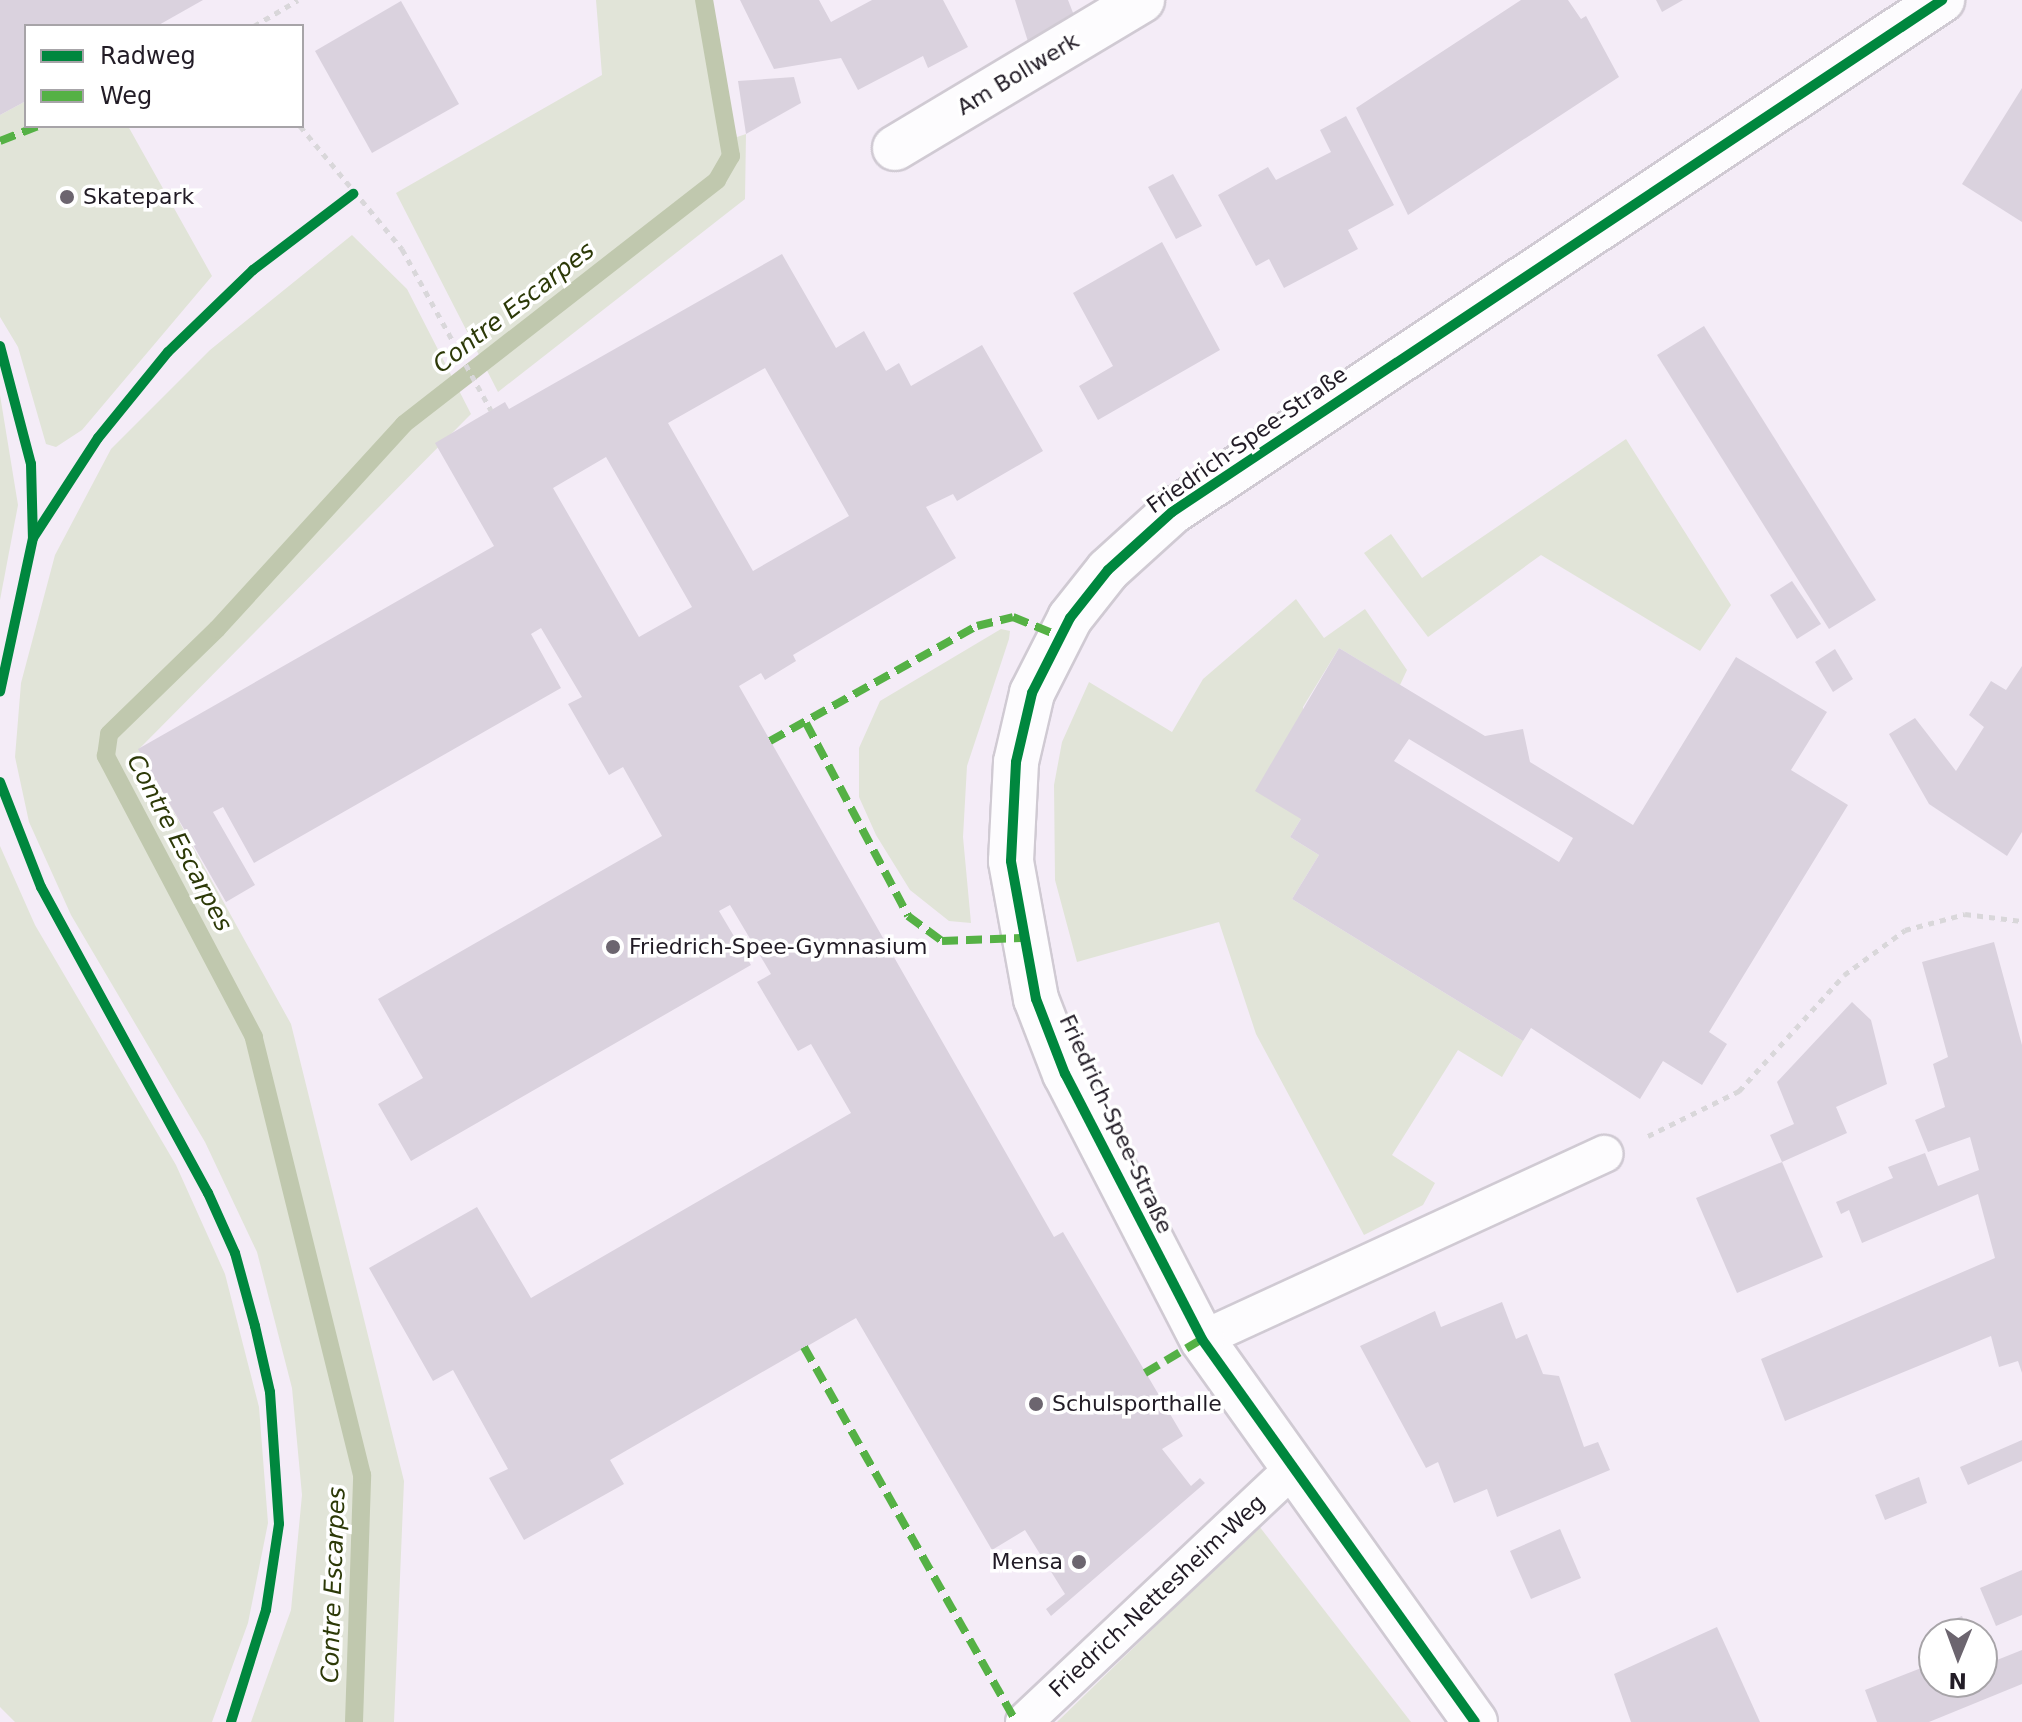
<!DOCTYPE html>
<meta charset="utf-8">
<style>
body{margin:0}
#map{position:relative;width:2022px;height:1722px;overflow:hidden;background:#f4ecf7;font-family:"DejaVu Sans",sans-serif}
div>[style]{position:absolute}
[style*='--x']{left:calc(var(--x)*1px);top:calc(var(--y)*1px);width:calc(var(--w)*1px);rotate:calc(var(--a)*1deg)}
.green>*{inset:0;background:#e1e4d8}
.stream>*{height:18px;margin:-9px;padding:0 9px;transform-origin:9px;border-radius:9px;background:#c0c8ae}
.building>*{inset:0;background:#dad2de}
.path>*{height:5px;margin-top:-2.5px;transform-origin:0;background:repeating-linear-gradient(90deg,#d9d7da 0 6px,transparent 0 12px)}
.roads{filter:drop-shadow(2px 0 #d0cad3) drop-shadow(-2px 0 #d0cad3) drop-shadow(0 2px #d0cad3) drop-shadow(0 -2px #d0cad3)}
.service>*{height:36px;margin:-18px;padding:0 18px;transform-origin:18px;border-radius:18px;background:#fdfcfe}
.minor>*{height:44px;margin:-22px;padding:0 22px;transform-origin:22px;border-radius:22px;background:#fdfcfe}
.quiet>*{height:8px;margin-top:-4px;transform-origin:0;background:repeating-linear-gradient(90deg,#55b145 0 16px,transparent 0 24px)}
.cycleway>*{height:10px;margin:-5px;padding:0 5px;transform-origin:5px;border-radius:5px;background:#00873e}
.dots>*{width:22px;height:22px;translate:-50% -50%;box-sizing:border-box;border:4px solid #fff;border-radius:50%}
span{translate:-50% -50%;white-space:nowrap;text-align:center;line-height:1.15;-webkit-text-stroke:7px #fff;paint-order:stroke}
.street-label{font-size:22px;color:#221c26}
.poi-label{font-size:22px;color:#221c26}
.left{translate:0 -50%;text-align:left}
.right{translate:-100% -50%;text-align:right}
.water-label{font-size:24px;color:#2c3907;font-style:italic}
.legend{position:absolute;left:24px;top:24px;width:280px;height:104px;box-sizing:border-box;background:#fff;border:2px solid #a7a4a8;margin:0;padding:10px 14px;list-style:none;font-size:24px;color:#221c26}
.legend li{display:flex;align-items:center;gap:16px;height:40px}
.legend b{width:40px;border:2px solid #a7a4a8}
.north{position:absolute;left:1918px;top:1618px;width:80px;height:80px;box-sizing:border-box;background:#fff;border:2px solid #a7a4a8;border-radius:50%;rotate:181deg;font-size:22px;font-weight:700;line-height:32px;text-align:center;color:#221c26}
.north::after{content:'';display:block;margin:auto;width:28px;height:36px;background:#6c656f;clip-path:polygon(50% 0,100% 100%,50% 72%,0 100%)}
</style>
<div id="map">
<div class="green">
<div style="clip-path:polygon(596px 0,709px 0,709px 31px,737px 137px,746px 134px,745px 199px,498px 392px,396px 193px,602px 75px)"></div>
<div style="clip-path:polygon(26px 101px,26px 126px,128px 126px,212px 276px,82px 430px,56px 447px,46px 444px,18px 347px,0 317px,0 115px)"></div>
<div style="clip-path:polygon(352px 235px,407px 289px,471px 414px,139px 749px,291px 1024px,404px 1481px,394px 1722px,251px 1722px,291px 1610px,302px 1495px,292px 1388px,257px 1252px,205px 1142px,71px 915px,29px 822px,15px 757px,21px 683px,55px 555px,111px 449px,210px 350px)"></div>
<div style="clip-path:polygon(0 395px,18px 505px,0 600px)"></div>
<div style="clip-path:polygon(1626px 439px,1731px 605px,1700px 651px,1541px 555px,1428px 637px,1364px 553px,1391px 534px,1422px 578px)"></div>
<div style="clip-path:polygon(1296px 599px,1324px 638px,1365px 609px,1407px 670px,1400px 685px,1339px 648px,1303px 707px,1301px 819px,1290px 837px,1319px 855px,1292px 899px,1523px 1041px,1502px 1077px,1458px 1050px,1392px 1155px,1435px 1183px,1423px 1205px,1364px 1235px,1256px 1034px,1219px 922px,1077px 962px,1055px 880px,1054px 785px,1062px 742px,1089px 682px,1172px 732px,1203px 679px)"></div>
<div style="clip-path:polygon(1001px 629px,1010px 631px,1009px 639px,967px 766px,963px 837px,971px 923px,949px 921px,910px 890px,876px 835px,859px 797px,859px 748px,880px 701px)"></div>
<div style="clip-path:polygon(0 846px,35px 925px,176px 1165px,225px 1274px,259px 1407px,268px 1523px,248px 1623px,212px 1722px,15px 1722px,0 1707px)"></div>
<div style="clip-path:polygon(1259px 1526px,1411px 1722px,1057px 1722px)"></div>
</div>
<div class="stream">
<div style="--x:354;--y:1722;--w:247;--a:-88.1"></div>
<div style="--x:362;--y:1475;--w:451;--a:-103.9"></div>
<div style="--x:254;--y:1037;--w:318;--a:-117.8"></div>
<div style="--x:106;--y:756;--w:22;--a:-82"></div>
<div style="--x:109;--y:734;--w:151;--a:-44.2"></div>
<div style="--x:217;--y:629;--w:277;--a:-47.6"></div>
<div style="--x:404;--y:424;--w:397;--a:-37.9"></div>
<div style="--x:717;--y:180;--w:28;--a:-60"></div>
<div style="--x:731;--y:156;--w:158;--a:-99.8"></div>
</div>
<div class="building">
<div style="clip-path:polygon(0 0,203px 0,157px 26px,26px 26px,26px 101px,0 115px)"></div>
<div style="clip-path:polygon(740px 0,819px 0,831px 22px,872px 0,943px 0,968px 47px,928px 68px,923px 56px,858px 90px,841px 58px,774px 69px)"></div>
<div style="clip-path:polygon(1015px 0,1068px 0,1077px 23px,1030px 48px)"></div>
<div style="clip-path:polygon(1521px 0,1568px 0,1581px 19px,1586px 16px,1619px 77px,1408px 215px,1356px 108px)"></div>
<div style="clip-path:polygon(1656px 0,1683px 0,1662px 12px)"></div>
<div style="clip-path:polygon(401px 1px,459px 104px,372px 153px,315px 51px)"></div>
<div style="clip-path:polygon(794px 77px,801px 103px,746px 134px,738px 81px)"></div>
<div style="clip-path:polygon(2022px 88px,2022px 222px,1962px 184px)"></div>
<div style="clip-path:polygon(1346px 116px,1394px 205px,1348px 230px,1358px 249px,1284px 288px,1269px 259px,1256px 266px,1218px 195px,1268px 167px,1276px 180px,1331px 152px,1320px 130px)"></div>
<div style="clip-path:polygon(1173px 174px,1202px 226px,1176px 239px,1148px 187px)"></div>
<div style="clip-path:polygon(1162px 242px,1220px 350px,1098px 420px,1079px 386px,1113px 366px,1073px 293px)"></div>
<div style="clip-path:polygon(evenodd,782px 254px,836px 348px,864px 331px,886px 371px,899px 363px,911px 386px,982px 345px,1043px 451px,957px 501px,953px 494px,926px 507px,956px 558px,793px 655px,796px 661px,765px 680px,761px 673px,739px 686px,1054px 1237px,1063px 1232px,1183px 1436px,1162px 1449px,1191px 1486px,1200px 1478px,1205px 1483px,1051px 1616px,1046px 1609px,1065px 1594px,1025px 1530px,992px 1550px,856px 1318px,610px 1460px,624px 1484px,524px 1540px,489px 1478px,508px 1469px,453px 1370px,433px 1381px,369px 1268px,477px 1207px,531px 1298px,851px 1113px,811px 1044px,798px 1051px,757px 982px,771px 974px,730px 905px,719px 911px,751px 965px,411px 1161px,378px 1104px,423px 1078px,378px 999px,662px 836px,623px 767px,609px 775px,568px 704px,582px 697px,541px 628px,531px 634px,561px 688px,254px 863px,223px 807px,213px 812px,255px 885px,226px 902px,138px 749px,494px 546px,435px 443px,505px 402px,509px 409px,782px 254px,765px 368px,849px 516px,753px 571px,668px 423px,765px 368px,782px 254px,606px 457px,692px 607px,639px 637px,553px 488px,606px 457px)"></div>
<div style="clip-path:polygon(1704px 326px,1876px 600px,1829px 629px,1657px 355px)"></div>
<div style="clip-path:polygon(1792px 581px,1821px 624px,1797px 639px,1770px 595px)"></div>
<div style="clip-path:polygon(evenodd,1339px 648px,1485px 736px,1523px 729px,1530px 762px,1633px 825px,1736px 657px,1827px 712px,1791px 770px,1848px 805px,1709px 1032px,1727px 1044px,1702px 1085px,1663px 1061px,1640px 1099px,1531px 1028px,1523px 1041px,1292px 899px,1319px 855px,1290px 837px,1301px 819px,1255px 791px,1339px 648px,1409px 739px,1573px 838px,1559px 862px,1394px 761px,1409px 739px)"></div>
<div style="clip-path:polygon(1835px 649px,1853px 679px,1833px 692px,1815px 662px)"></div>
<div style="clip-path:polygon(2022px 666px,2022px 832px,2007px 856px,1929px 804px,1889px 734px,1915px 718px,1956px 771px,1984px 727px,1969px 715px,1991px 681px,2006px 690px)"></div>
<div style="clip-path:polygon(1994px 942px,2022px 1045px,2022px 1373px,2018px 1361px,1999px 1367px,1991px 1336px,1785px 1421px,1761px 1359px,1995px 1258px,1978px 1194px,1862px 1243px,1849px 1210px,1841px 1214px,1836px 1202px,1893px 1178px,1888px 1167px,1925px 1153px,1938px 1186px,1979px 1170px,1970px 1137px,1928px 1152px,1915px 1120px,1945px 1107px,1933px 1064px,1948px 1057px,1922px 962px)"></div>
<div style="clip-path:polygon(1852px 1002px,1871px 1020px,1887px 1084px,1836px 1107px,1847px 1133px,1782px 1162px,1770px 1135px,1794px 1124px,1777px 1082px)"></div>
<div style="clip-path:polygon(1782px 1162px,1823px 1257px,1737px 1293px,1696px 1198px)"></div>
<div style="clip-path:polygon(1502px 1302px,1516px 1339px,1527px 1334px,1543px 1374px,1559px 1376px,1584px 1447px,1598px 1442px,1610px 1470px,1497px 1517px,1487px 1489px,1454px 1503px,1438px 1462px,1426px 1468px,1360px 1346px,1435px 1311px,1441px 1327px)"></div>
<div style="clip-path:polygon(2022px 1440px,2022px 1461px,1968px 1485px,1960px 1467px)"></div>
<div style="clip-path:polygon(1919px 1477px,1927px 1503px,1885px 1520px,1875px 1495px)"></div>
<div style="clip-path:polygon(1560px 1529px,1581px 1578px,1531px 1599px,1510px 1551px)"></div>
<div style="clip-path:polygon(2022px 1570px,2022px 1615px,1996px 1626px,1980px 1588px)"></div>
<div style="clip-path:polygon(1962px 1616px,1969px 1634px,1943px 1634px,1939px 1625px)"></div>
<div style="clip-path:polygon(1717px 1627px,1760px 1722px,1631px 1722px,1614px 1674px)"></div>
<div style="clip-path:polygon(2022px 1650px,2022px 1684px,1929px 1722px,1877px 1722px,1865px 1690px,1934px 1663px,1934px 1682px,1982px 1682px,1982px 1666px)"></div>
</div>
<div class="path">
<div style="--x:254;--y:26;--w:51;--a:-30.6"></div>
<div style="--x:300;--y:126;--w:160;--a:50.3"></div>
<div style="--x:402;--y:249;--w:184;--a:61.1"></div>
<div style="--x:1648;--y:1136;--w:102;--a:-26.3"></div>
<div style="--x:1739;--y:1091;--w:156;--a:-47.8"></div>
<div style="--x:1844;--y:975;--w:76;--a:-36.4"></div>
<div style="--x:1905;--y:930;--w:62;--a:-14.9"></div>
<div style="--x:1965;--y:914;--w:57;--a:7"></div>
</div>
<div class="roads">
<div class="service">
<div style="--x:1202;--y:1339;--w:443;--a:-24.7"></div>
<div style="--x:1024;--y:1722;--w:366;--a:-43.3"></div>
</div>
<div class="minor">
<div style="--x:895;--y:148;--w:288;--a:-30.9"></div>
<div style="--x:1475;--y:1722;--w:470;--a:-125.5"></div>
<div style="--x:1202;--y:1339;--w:298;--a:-117.3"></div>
<div style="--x:1065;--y:1074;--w:80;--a:-111.1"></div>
<div style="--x:1036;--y:999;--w:140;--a:-100.3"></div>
<div style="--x:1011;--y:861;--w:99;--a:-87.1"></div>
<div style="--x:1016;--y:762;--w:71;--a:-76.9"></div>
<div style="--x:1032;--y:693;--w:84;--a:-63.1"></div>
<div style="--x:1070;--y:618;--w:61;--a:-51.6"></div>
<div style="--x:1108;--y:570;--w:86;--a:-42.2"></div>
<div style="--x:1172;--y:512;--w:925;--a:-33.62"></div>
</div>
</div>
<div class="quiet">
<div style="--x:0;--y:141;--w:41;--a:-21.5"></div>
<div style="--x:806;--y:723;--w:218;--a:62.1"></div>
<div style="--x:908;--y:916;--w:42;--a:36.3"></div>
<div style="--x:942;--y:941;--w:79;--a:-2.2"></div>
<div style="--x:770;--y:741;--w:237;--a:-29.1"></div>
<div style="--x:977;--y:626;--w:37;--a:-14"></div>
<div style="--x:1013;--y:617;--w:50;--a:22.4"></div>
<div style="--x:804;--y:1347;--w:431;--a:60.5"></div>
<div style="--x:1145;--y:1373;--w:66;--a:-30.8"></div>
</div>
<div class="cycleway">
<div style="--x:0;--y:346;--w:122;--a:75.3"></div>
<div style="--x:31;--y:464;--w:74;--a:88.5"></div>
<div style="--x:33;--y:538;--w:157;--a:102.1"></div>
<div style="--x:33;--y:538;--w:119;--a:-57"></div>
<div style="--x:98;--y:438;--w:111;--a:-50.9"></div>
<div style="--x:168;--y:352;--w:118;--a:-44"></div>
<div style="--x:253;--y:270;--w:126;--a:-37.2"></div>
<div style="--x:0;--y:782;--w:113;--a:68.7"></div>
<div style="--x:41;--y:887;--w:349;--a:61.4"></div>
<div style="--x:208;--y:1193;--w:66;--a:65.8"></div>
<div style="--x:235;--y:1253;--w:76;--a:74.7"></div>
<div style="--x:255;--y:1326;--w:68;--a:77.2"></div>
<div style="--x:270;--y:1392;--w:132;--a:86.1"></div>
<div style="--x:279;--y:1524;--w:87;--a:98.6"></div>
<div style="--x:266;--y:1610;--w:117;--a:107.4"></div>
<div style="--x:1475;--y:1722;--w:470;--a:-125.5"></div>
<div style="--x:1202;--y:1339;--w:298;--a:-117.3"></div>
<div style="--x:1065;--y:1074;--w:80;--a:-111.1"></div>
<div style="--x:1036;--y:999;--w:140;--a:-100.3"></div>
<div style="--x:1011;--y:861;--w:99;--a:-87.1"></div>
<div style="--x:1016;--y:762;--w:71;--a:-76.9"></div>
<div style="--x:1032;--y:693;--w:84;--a:-63.1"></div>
<div style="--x:1070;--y:618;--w:61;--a:-51.6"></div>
<div style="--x:1108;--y:570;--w:86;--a:-42.2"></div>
<div style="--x:1172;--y:512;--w:925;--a:-33.62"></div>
</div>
<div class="dots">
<div style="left:67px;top:197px;background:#6c656f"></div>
<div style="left:613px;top:947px;background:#6c656f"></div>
<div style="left:1036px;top:1404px;background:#6c656f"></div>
<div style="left:1079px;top:1562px;background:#6c656f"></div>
</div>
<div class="street-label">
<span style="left:1018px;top:74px;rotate:-31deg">Am Bollwerk</span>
<span style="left:1247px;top:440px;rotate:-35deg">Friedrich-Spee-Straße</span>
<span style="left:1116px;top:1124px;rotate:65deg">Friedrich-Spee-Straße</span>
<span style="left:1157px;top:1596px;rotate:-43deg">Friedrich-Nettesheim-Weg</span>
</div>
<div class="poi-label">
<span class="left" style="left:83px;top:197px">Skatepark</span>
<span class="left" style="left:629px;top:947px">Friedrich-Spee-Gymnasium</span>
<span class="left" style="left:1052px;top:1404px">Schulsporthalle</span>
<span class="right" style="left:1063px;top:1562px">Mensa</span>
</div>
<div class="water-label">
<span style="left:514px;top:308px;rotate:-38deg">Contre Escarpes</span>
<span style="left:179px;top:843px;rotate:62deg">Contre Escarpes</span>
<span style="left:334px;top:1585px;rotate:-88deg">Contre Escarpes</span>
</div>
<ul class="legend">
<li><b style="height:10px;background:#00873e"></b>Radweg</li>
<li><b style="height:10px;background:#55b145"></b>Weg</li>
</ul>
<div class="north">N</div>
</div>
